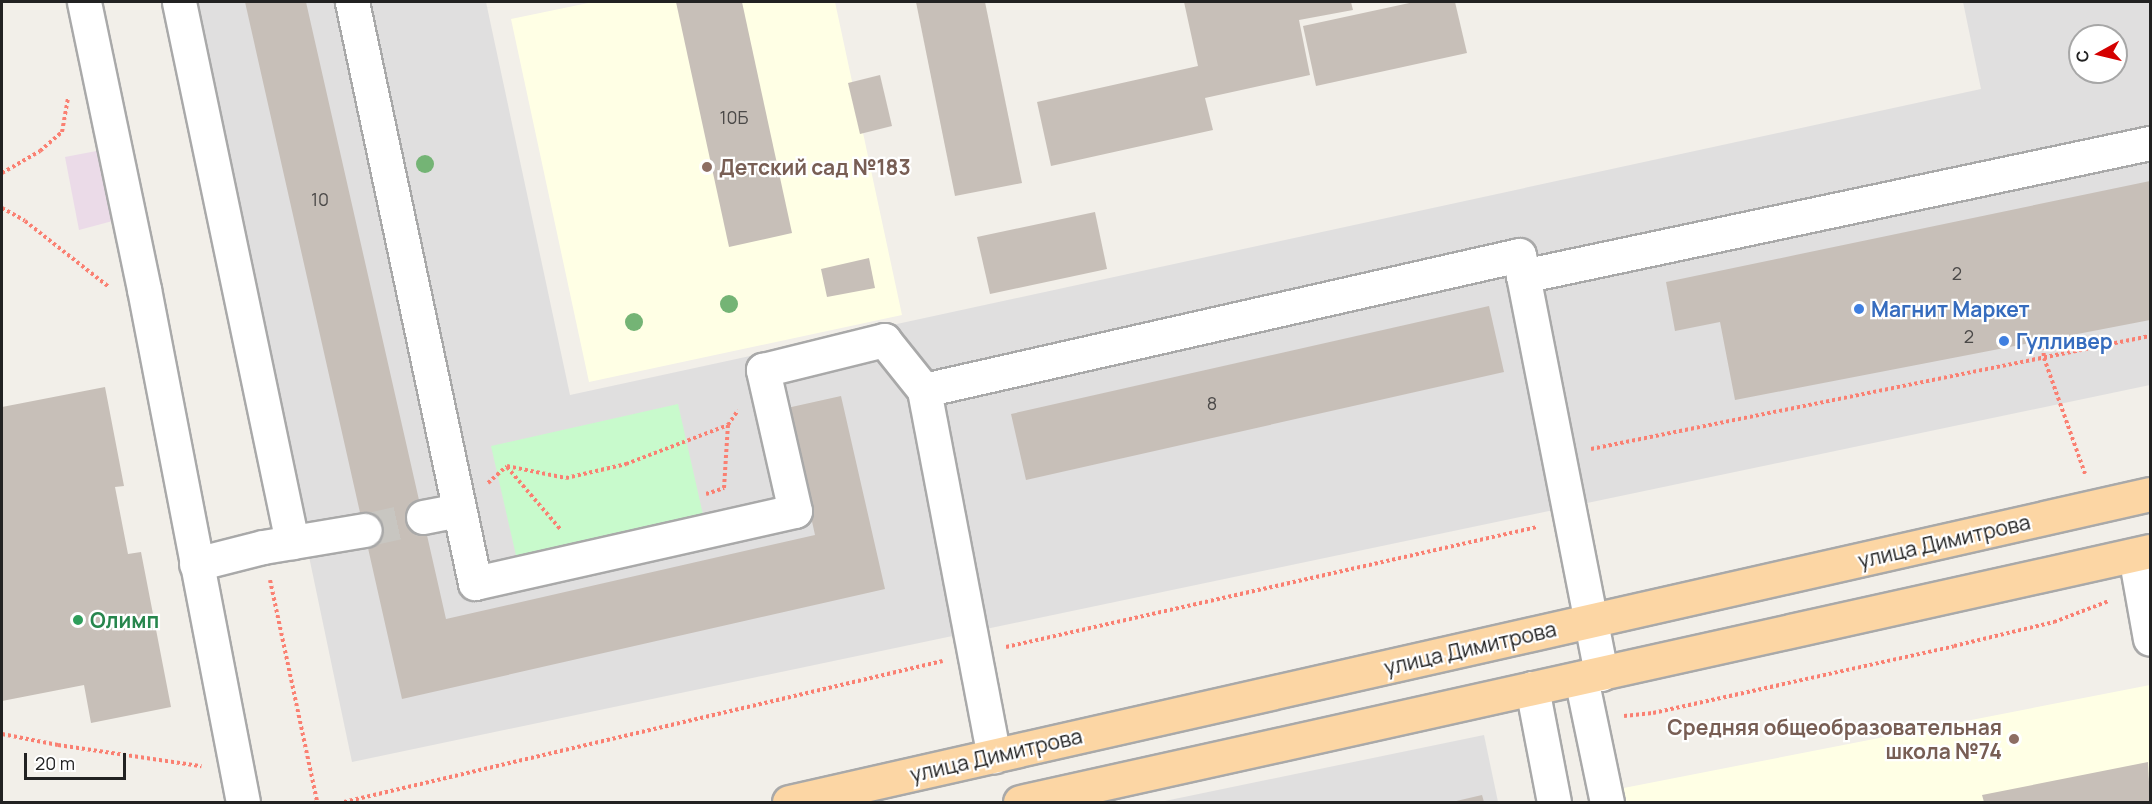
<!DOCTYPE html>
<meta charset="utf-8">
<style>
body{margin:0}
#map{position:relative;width:2152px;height:804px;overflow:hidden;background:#f2efe9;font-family:Manrope,sans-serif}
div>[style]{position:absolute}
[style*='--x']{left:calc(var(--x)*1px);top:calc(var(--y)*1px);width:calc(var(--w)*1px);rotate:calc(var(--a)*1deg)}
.residential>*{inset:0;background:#e0dfdf}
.industrial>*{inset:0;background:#ebdbe8}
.education>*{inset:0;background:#ffffe5}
.park>*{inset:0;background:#c8facc}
.building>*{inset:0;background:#c7bfb8}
.minor-tunnel>*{height:33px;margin-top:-16.5px;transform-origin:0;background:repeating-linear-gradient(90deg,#c8c6c1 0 33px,transparent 0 49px)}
.path>*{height:4px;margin-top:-2px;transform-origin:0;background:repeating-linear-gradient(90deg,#fa8072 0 3px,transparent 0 6px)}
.roads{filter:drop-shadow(2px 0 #a9a9a9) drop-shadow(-2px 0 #a9a9a9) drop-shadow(0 2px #a9a9a9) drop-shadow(0 -2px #a9a9a9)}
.minor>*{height:33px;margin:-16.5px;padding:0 16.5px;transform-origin:16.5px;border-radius:16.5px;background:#fff}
.major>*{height:33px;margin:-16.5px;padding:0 16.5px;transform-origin:16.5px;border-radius:16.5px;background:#fcd6a4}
.trees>*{width:18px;height:18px;margin:-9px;border-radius:50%;background:#74b475}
.dots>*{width:16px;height:16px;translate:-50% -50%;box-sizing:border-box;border:3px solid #fff;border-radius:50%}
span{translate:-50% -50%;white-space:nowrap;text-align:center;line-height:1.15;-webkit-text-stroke:4.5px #fff;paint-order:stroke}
.number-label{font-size:18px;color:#4b4948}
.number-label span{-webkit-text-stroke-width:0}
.education-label{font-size:21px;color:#785e54;font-weight:700}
.left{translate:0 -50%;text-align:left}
.right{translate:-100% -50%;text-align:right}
.shop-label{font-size:21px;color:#366cbe;font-weight:700}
.street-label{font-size:21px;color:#222}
.leisure-label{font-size:21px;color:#27864d;font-weight:700}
.frame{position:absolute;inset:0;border:3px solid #222;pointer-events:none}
.north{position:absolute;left:2068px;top:24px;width:60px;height:60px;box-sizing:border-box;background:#fff;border:2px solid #a7a7a7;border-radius:50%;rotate:262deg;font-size:16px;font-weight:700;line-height:24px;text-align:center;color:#222}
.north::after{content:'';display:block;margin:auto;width:21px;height:27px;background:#d40000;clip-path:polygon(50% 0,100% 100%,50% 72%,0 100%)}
.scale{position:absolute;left:24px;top:753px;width:102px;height:27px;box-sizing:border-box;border:3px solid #222;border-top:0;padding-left:8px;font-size:18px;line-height:21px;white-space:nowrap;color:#222;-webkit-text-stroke:4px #fff;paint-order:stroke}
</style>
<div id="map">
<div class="residential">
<div style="clip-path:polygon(evenodd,193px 2px,486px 2px,570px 395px,1981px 89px,1963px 2px,2150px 2px,2150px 385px,352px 762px,193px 2px,2080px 36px,2116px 36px,2116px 72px,2080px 72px,2080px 36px)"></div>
<div style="clip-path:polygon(1484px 735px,1498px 802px,1160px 802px)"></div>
</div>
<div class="industrial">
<div style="clip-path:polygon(107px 149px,120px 219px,79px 230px,65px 157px)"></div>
</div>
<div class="education">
<div style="clip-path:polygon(593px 2px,835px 2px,902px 315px,589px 382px,511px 19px)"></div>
<div style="clip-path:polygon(2150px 685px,2150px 802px,1595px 802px,1593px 794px)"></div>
</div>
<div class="park">
<div style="clip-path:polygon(678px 404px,704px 519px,517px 560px,491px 446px)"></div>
</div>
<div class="building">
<div style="clip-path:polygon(245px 2px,306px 2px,446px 619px,815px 535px,787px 408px,841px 396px,885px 589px,402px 699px)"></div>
<div style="clip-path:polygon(676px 2px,742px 2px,792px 233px,729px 247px)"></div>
<div style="clip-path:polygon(916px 2px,985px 2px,1022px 183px,955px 196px)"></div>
<div style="clip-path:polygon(1184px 2px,1351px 2px,1353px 10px,1299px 20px,1310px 75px,1205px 98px,1213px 130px,1051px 166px,1037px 102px,1198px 66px)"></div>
<div style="clip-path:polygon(1414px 2px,1455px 2px,1467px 53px,1316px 86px,1303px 26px)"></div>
<div style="clip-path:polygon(880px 75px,892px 126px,860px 134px,848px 83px)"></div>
<div style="clip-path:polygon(2150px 181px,2150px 320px,1735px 400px,1720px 322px,1675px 331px,1666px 282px)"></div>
<div style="clip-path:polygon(1095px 212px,1107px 269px,990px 294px,977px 237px)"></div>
<div style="clip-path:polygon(869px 258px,875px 288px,827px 297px,821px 269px)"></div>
<div style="clip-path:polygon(1489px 306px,1504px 372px,1026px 480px,1011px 414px)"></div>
<div style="clip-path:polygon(105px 387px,124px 486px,115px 487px,128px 554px,141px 552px,171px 707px,91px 723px,84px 685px,2px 701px,2px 407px)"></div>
<div style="clip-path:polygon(2148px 762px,2150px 802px,1984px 802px,1982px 795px)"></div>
<div style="clip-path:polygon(1482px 795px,1484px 802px,1452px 802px)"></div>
</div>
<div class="minor-tunnel">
<div style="--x:365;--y:530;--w:59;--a:-12.6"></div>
</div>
<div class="path">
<div style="--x:2;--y:173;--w:44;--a:-30.1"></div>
<div style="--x:40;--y:151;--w:29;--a:-41"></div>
<div style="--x:62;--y:132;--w:34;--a:-80"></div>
<div style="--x:2;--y:208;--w:26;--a:29"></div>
<div style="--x:25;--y:221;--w:107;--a:38.2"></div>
<div style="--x:2043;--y:341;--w:17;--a:87"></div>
<div style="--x:2044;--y:358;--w:123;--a:70.5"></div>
<div style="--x:1591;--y:449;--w:570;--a:-11.43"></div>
<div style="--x:507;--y:467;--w:83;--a:49.4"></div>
<div style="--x:488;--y:483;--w:25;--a:-42"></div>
<div style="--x:507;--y:466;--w:60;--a:11.5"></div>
<div style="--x:566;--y:478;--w:62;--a:-13.1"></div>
<div style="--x:626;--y:464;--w:109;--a:-20.9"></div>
<div style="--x:728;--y:425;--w:18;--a:-56"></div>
<div style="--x:706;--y:494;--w:19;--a:-18"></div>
<div style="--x:724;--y:488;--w:63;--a:-86.4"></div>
<div style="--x:270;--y:580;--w:227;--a:78"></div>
<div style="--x:1006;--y:647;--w:544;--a:-12.73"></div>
<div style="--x:1624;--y:716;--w:29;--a:-6"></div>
<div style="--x:1653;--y:713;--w:308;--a:-12.5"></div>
<div style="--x:1954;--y:646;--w:103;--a:-13.5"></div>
<div style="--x:2054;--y:622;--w:59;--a:-20.9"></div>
<div style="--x:2;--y:734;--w:57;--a:11.1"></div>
<div style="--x:58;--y:745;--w:145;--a:8.4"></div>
<div style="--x:344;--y:802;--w:615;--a:-13.25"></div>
</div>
<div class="roads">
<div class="minor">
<div style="--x:84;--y:2;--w:293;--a:78.2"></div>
<div style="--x:144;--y:289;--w:522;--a:79.08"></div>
<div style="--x:179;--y:2;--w:552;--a:78.18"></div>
<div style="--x:352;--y:2;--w:594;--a:78.05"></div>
<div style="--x:475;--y:583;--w:328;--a:-12.7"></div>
<div style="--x:795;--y:511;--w:145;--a:-102.8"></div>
<div style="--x:763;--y:370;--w:125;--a:-13.9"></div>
<div style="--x:884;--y:340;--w:64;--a:51.3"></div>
<div style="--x:924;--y:390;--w:610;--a:-12.78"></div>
<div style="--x:1519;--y:255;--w:427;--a:78.9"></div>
<div style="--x:1523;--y:276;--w:641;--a:-11.98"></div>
<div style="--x:924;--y:390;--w:373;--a:79.2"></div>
<div style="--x:423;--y:517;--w:36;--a:-11"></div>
<div style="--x:2135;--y:555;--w:85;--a:79.9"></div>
<div style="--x:196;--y:564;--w:69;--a:-14.2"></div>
<div style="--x:263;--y:547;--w:103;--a:-9.5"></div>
<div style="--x:1581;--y:678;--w:127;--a:78.2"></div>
<div style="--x:1532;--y:688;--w:116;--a:79.1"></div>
</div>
<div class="major">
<div style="--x:789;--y:802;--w:1395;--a:-12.75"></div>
<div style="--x:1020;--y:802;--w:1158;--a:-12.52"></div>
</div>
</div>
<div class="trees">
<div style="left:425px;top:164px"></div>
<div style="left:729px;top:304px"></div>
<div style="left:634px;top:322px"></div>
</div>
<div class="dots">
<div style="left:707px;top:167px;background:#8d6e63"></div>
<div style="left:1859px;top:309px;background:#3f7fe0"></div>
<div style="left:2004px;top:341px;background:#3f7fe0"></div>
<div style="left:78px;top:620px;background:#2e9e5b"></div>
<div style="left:2014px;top:739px;background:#8d6e63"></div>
</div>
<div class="number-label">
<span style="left:734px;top:117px">10Б</span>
<span style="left:320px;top:199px">10</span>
<span style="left:1957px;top:273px">2</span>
<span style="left:1969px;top:336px">2</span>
<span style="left:1212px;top:403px">8</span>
</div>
<div class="education-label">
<span class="left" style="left:719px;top:167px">Детский сад №183</span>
<span class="right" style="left:2002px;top:739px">Средняя общеобразовательная<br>школа №74</span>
</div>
<div class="shop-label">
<span class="left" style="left:1871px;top:309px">Магнит Маркет</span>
<span class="left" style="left:2016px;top:341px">Гулливер</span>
</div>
<div class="street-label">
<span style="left:1944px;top:541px;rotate:-13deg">улица Димитрова</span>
<span style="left:1470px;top:648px;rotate:-13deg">улица Димитрова</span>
<span style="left:996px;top:755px;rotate:-13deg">улица Димитрова</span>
</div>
<div class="leisure-label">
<span class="left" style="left:90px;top:620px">Олимп</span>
</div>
<div class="frame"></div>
<div class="north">С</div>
<div class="scale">20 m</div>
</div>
